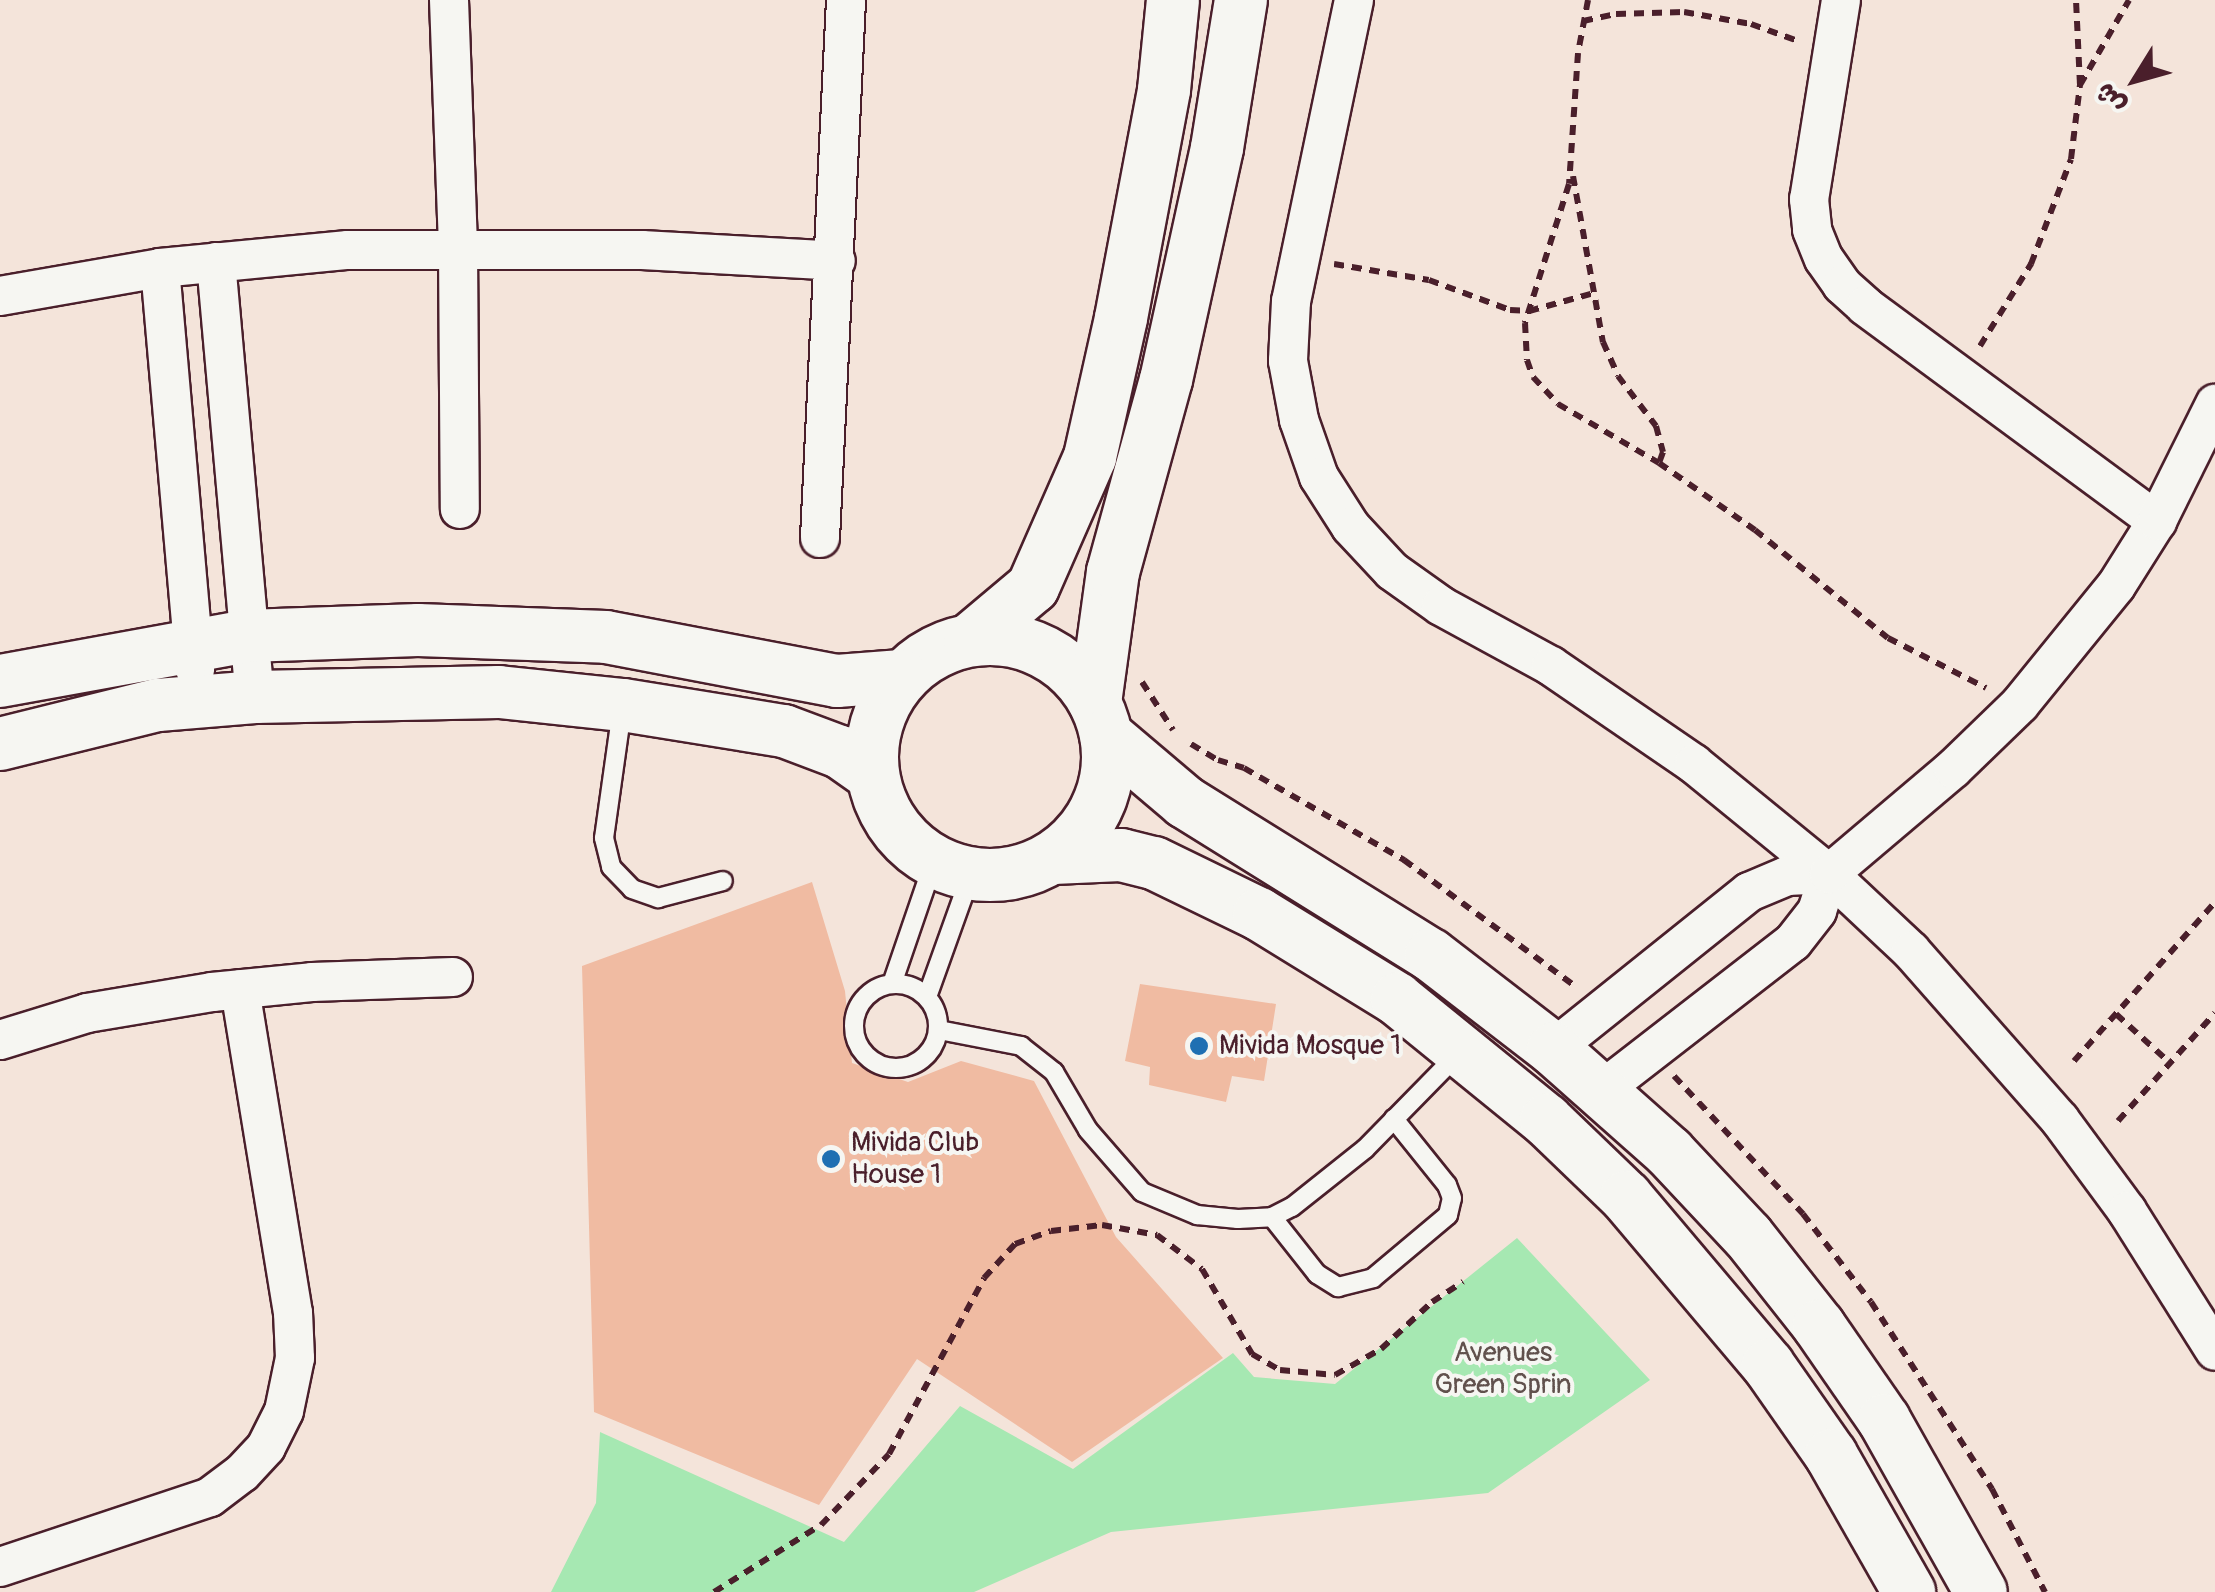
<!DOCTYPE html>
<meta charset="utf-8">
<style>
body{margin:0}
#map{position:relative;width:2215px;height:1592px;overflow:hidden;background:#f4e4da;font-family:Pangolin,"Playpen Sans Arabic",sans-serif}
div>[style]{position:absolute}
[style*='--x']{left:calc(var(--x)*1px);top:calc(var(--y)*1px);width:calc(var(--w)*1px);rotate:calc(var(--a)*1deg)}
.green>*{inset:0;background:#a6e8b2}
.building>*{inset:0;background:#f0bba2}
.path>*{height:6px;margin-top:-3px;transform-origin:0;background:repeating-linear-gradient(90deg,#4a1f2b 0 10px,transparent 0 18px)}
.roads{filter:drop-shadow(2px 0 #4a1f2b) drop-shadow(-2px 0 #4a1f2b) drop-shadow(0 2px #4a1f2b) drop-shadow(0 -2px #4a1f2b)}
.lane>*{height:18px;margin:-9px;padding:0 9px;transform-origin:9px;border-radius:9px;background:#f6f6f2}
.lane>.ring{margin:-9px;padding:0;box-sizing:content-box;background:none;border:18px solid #f6f6f2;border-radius:50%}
.street>*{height:38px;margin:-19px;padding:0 19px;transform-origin:19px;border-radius:19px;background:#f6f6f2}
.secondary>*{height:52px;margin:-26px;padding:0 26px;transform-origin:26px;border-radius:26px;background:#f6f6f2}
.secondary>.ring{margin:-26px;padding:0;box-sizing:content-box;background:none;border:52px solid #f6f6f2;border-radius:50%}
.dots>*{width:28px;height:28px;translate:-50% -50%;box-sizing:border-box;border:5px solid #f6f6f2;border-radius:50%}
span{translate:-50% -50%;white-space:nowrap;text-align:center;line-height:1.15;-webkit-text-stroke:8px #f6f6f2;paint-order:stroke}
.poi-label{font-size:28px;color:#4a1f2b}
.left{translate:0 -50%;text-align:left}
.park-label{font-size:28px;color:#61514d}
.north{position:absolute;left:2085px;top:30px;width:100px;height:100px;-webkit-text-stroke:8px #f6f6f2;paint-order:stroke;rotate:233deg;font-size:28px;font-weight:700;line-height:40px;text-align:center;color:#4a1f2b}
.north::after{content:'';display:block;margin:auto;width:35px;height:45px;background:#4a1f2b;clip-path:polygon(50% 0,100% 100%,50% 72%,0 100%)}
</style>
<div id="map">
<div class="green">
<div style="clip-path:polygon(1517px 1238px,1650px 1380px,1488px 1493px,1111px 1532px,974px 1592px,551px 1592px,596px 1503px,600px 1432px,844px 1542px,960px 1406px,1073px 1469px,1233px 1353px,1254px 1377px,1335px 1384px)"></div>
</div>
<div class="building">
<div style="clip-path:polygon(812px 882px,845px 991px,852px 1063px,908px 1082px,961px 1061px,1034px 1081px,1116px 1237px,1223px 1358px,1072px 1462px,917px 1359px,819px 1505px,594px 1412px,582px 966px)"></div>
<div style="clip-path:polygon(1140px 984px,1276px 1004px,1264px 1081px,1232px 1076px,1226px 1102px,1149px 1085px,1150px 1067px,1125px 1061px)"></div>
</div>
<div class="path">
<div style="--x:1588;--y:0;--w:54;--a:100.7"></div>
<div style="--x:1578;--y:53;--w:131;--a:93.9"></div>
<div style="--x:1569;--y:184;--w:146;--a:107.6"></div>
<div style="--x:1525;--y:323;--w:37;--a:87"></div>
<div style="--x:1527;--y:360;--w:18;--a:71"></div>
<div style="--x:1533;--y:377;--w:37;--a:47"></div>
<div style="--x:1558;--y:404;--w:117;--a:30.3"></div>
<div style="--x:1659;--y:463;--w:117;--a:34.9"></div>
<div style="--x:1755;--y:530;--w:171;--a:39.1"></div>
<div style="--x:1888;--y:638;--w:110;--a:27"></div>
<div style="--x:1583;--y:21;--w:34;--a:-12"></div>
<div style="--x:1616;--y:14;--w:68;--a:-1.7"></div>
<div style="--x:1684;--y:12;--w:68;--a:10.2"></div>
<div style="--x:1751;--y:24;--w:53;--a:19.8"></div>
<div style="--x:2080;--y:85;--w:98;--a:-60"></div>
<div style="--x:1573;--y:176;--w:169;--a:79.8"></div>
<div style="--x:1603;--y:342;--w:37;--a:66"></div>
<div style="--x:1618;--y:376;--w:63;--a:52.8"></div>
<div style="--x:1656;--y:426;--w:27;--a:75"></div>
<div style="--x:1663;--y:452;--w:12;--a:110"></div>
<div style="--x:1334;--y:264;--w:96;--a:9.6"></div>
<div style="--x:1429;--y:280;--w:86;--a:20.3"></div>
<div style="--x:1510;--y:310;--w:19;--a:3"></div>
<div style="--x:1529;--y:311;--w:67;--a:-15.5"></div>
<div style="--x:1980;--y:346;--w:97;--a:-58.1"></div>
<div style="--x:2031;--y:264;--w:112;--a:-69.1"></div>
<div style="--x:2071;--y:159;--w:75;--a:-83.1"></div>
<div style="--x:2080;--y:85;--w:85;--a:-92.7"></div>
<div style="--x:1142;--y:682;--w:57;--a:57.1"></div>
<div style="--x:1191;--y:744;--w:31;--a:31"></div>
<div style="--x:1218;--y:760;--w:27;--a:17"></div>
<div style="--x:1244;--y:768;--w:185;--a:29.9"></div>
<div style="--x:1404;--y:860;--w:214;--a:36.4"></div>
<div style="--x:2116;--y:1014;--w:73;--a:42.2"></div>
<div style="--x:2074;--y:1061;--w:213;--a:-48.4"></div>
<div style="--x:1674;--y:1076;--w:189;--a:46.9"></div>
<div style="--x:1803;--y:1214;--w:111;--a:52.3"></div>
<div style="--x:1871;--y:1302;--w:223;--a:57.1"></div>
<div style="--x:1992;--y:1489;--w:116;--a:62.8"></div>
<div style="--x:2118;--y:1121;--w:145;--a:-48.1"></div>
<div style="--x:714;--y:1592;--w:126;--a:-32.1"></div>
<div style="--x:821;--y:1525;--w:98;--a:-46.2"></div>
<div style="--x:889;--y:1454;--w:200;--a:-61.6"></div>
<div style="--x:984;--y:1278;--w:46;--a:-47.6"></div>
<div style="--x:1015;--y:1244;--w:38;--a:-20"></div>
<div style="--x:1051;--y:1231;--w:51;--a:-6.7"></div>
<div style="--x:1102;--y:1225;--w:56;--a:10.3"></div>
<div style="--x:1157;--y:1235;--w:56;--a:37.1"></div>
<div style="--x:1202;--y:1269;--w:99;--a:59.5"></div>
<div style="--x:1252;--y:1354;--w:32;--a:30"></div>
<div style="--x:1280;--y:1370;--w:55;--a:5.2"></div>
<div style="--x:1335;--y:1375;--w:53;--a:-29.5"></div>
<div style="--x:1381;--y:1349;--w:69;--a:-42.7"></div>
<div style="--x:1432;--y:1302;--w:37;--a:-33"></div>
</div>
<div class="roads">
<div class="lane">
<div style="--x:622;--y:710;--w:129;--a:98"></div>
<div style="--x:604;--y:838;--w:30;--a:76"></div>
<div style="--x:611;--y:867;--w:30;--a:46"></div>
<div style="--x:632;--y:889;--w:28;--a:19"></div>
<div style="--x:658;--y:898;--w:67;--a:-14.7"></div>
<div style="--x:892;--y:984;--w:130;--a:-71.1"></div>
<div class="ring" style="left:854px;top:984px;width:66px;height:66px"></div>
<div style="--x:927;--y:997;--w:131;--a:-70.3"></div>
<div style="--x:939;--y:1030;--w:84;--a:11"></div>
<div style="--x:1021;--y:1046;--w:42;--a:38.2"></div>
<div style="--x:1054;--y:1072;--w:67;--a:59.6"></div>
<div style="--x:1088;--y:1130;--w:82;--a:48.9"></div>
<div style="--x:1142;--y:1192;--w:60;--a:22.7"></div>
<div style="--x:1197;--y:1215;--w:41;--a:5.6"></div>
<div style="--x:1238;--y:1219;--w:34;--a:-3"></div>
<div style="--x:1272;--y:1217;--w:22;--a:-27"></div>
<div style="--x:1292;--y:1207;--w:93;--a:-38.5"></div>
<div style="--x:1365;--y:1149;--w:133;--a:-45.6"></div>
<div style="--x:1272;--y:1217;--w:73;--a:51.7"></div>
<div style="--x:1317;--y:1274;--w:25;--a:32"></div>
<div style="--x:1338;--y:1287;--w:36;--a:-14"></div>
<div style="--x:1373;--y:1278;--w:98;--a:-40"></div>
<div style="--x:1448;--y:1215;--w:17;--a:-77"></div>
<div style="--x:1452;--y:1198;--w:14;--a:-111"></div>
<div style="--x:1447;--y:1185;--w:85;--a:-128.8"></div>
</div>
<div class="street">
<div style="--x:449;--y:0;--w:248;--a:87.9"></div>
<div style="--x:458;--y:248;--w:261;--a:89.6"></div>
<div style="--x:1354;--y:0;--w:308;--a:101.8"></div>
<div style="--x:1291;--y:301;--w:60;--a:92.9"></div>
<div style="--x:1288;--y:361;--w:60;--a:79.4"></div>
<div style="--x:1299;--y:420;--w:60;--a:70.7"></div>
<div style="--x:1319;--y:477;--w:59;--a:57.4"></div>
<div style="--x:1351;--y:527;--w:60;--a:47"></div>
<div style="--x:1392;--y:571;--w:60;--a:35.5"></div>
<div style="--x:1441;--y:606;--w:125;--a:28.6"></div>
<div style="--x:1551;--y:666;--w:173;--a:34.4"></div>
<div style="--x:1694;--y:764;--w:174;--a:39.2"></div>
<div style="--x:1829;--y:874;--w:112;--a:43.2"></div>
<div style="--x:1911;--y:951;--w:225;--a:48.6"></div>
<div style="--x:2060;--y:1120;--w:113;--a:53.6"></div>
<div style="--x:2127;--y:1211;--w:165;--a:57.8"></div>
<div style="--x:1841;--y:0;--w:202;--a:99.1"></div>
<div style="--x:1809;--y:199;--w:31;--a:84"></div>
<div style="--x:1812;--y:230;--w:31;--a:68"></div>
<div style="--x:1824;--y:259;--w:32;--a:55"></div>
<div style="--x:1842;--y:285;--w:31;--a:42"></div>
<div style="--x:1865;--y:306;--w:363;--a:36.4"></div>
<div style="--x:216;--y:262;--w:437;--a:84.9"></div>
<div style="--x:160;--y:268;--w:403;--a:85"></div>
<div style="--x:0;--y:296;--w:162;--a:-9.9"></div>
<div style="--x:160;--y:268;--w:189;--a:-5.5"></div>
<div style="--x:348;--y:250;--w:294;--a:0"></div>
<div style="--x:642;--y:250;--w:194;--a:3.2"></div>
<div style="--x:820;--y:538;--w:539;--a:-87.23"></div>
<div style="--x:0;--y:1040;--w:91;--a:-17.2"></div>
<div style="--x:87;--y:1013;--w:127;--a:-9.5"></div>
<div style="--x:212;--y:992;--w:100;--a:-5.7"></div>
<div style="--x:312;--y:982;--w:141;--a:-2"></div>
<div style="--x:1553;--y:1049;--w:251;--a:-38.7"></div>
<div style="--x:1749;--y:892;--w:41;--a:-22.8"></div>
<div style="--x:1787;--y:876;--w:42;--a:-2.7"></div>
<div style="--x:1602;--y:1090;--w:242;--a:-37.8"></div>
<div style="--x:1793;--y:942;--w:39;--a:-52"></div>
<div style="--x:1817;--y:911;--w:39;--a:-72"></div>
<div style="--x:1829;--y:874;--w:162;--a:-40.3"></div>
<div style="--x:1953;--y:769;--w:93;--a:-44.1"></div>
<div style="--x:2020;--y:704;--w:152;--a:-50.9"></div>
<div style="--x:2116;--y:586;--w:77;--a:-57.8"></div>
<div style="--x:2157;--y:521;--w:131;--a:-63.6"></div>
<div style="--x:0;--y:1567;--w:221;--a:-18.4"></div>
<div style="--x:210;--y:1497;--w:40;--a:-37"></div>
<div style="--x:242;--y:1473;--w:35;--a:-47"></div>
<div style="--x:266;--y:1447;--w:40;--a:-63.4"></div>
<div style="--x:284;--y:1411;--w:54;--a:-78.3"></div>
<div style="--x:295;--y:1358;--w:45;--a:-92.5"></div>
<div style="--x:293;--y:1313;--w:328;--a:-99.3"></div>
</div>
<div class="secondary">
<div class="ring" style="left:872px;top:639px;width:184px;height:184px"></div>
<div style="--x:970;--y:640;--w:82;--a:-40.1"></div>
<div style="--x:1033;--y:587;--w:142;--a:-66.3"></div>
<div style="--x:1090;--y:457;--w:142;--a:-77.4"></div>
<div style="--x:1121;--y:318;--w:232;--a:-79.3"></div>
<div style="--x:1164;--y:90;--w:90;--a:-84.3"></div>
<div style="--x:0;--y:681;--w:251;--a:-10.3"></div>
<div style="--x:247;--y:636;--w:171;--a:-2"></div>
<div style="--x:418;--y:630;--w:188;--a:2.1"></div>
<div style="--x:606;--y:637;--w:235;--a:10.8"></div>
<div style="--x:837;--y:681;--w:65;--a:-4.4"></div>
<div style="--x:1095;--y:703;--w:132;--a:-82.2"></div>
<div style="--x:1113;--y:572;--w:199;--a:-74.6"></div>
<div style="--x:1166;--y:380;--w:238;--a:-77.6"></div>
<div style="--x:1217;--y:148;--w:150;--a:-80.8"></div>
<div style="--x:1106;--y:735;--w:104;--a:40.3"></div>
<div style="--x:1185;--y:802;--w:290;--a:31.9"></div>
<div style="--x:1431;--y:955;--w:154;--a:37.6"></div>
<div style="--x:1553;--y:1049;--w:155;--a:41.6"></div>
<div style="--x:1669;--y:1152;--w:115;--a:46.8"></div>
<div style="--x:1748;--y:1236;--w:115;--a:51.7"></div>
<div style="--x:1819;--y:1326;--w:114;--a:55.3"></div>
<div style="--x:1884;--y:1420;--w:197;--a:60.6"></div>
<div style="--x:0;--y:744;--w:163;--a:-13.9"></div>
<div style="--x:158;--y:705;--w:97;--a:-4.7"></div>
<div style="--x:255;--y:697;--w:244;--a:-1.2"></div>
<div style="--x:499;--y:692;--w:125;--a:6"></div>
<div style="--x:623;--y:705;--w:163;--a:9.2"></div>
<div style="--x:784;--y:731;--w:60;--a:20.6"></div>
<div style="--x:840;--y:752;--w:39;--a:35"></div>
<div style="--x:1053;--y:858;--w:68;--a:-2.5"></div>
<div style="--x:1121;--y:855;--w:34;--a:14"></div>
<div style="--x:1154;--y:863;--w:117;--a:25.9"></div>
<div style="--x:1259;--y:914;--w:162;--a:31.6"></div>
<div style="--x:1397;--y:999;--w:192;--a:39.1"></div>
<div style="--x:1546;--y:1120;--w:111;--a:43.9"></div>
<div style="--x:1626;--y:1197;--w:220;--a:49.8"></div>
<div style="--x:1768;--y:1365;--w:110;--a:55"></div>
<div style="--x:1831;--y:1455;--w:158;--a:60.3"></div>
</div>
</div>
<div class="dots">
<div style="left:1199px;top:1046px;background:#1f6fb2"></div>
<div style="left:831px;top:1159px;background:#1f6fb2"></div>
</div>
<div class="poi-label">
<span class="left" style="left:1219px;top:1046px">Mivida Mosque 1</span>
<span class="left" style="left:851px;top:1159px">Mivida Club<br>House 1</span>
</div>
<div class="park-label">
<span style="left:1503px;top:1369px">Avenues<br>Green Sprin</span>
</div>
<div class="north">ش</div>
</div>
